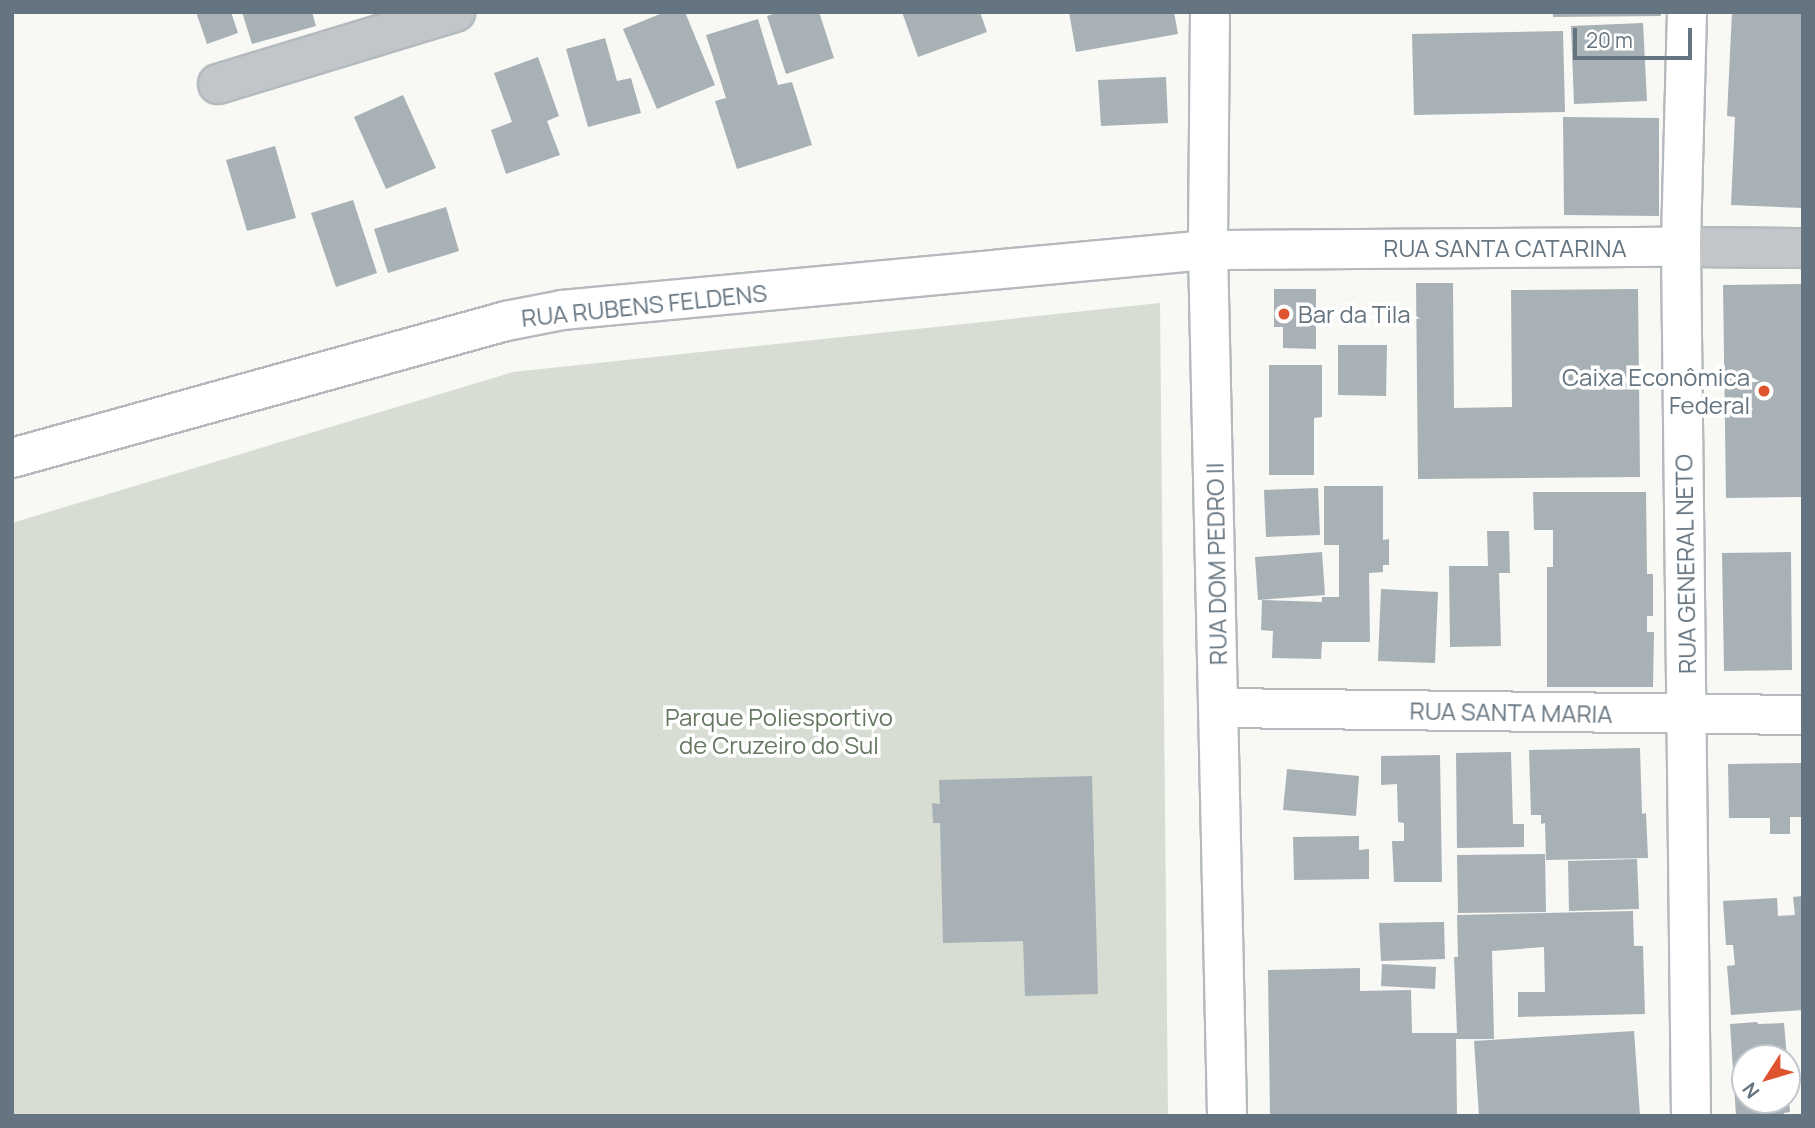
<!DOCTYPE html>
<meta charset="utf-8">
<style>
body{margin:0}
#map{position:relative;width:1815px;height:1128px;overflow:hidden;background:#f8f8f5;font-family:Manrope,sans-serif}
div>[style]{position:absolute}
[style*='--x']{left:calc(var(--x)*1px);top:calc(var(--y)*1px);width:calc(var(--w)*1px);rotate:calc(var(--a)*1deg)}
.green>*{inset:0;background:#d8ddd4}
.building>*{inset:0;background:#a8b1b6}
.roads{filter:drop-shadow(2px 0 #b4babe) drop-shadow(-2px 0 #b4babe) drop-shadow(0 2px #b4babe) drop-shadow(0 -2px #b4babe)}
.street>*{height:38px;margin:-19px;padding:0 19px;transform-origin:19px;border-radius:19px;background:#c2c6c9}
.secondary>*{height:38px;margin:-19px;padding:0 19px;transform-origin:19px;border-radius:19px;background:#fff}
.dots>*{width:19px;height:19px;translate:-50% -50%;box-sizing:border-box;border:4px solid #fff;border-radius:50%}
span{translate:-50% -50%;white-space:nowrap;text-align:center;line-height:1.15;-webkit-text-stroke:7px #fff;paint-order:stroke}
.street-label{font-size:24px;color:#647480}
.poi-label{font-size:24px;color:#647480}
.left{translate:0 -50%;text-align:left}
.right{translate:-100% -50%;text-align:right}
.park-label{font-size:24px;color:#667862}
.frame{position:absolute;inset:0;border:14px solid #647480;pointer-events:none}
.north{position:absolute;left:1731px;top:1044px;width:70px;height:70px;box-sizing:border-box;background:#fff;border:2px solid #c1c7cc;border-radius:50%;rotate:233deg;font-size:19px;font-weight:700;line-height:28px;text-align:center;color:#647480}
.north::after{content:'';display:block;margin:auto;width:24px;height:32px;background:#df532e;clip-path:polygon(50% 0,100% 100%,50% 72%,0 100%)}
.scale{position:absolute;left:1573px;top:28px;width:119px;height:32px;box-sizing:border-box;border:4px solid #647480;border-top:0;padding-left:9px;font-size:21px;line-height:24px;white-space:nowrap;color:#647480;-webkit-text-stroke:5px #fff;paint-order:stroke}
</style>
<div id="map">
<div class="green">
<div style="clip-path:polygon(1160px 303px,1168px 1116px,12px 1116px,12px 523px,513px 372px)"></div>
</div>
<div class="building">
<div style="clip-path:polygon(196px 12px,231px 12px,238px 33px,207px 44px)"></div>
<div style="clip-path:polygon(242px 12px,312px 12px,316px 26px,252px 44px)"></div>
<div style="clip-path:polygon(665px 12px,685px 12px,715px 85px,657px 109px,623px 29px)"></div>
<div style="clip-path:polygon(779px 12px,819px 12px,834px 58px,786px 74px,767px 16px)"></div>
<div style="clip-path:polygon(902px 12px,980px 12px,987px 32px,918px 57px)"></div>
<div style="clip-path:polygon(1069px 12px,1174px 12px,1178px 34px,1076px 52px)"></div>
<div style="clip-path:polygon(1553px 12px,1661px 12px,1661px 16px,1553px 17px)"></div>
<div style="clip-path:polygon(1732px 12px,1803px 12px,1803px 208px,1731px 205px,1735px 117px,1727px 116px)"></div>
<div style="clip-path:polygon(758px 19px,778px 85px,792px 82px,812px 145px,737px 169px,715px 101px,726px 98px,706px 35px)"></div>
<div style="clip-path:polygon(1643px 23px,1647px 101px,1574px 104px,1571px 26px)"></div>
<div style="clip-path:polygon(1563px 31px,1565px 112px,1414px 115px,1412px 34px)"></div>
<div style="clip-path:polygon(605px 38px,617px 81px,631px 78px,641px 113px,588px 127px,566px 49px)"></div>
<div style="clip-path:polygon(538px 57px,559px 116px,547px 121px,560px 155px,506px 174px,491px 130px,512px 122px,494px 73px)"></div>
<div style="clip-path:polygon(1166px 77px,1168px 123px,1101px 126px,1098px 80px)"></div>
<div style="clip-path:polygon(403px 95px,436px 168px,386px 189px,354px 117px)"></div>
<div style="clip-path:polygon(1563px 117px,1659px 118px,1659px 216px,1564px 215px)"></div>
<div style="clip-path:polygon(275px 146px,296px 218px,247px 231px,226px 160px)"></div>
<div style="clip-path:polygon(353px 200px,377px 273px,336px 287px,311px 213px)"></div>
<div style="clip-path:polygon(446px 207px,459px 251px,388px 273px,374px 229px)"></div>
<div style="clip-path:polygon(1416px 283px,1453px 283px,1454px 408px,1512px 407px,1511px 290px,1638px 289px,1640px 477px,1418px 479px)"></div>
<div style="clip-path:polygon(1803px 284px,1803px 497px,1726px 498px,1723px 285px)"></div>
<div style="clip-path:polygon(1274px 289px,1316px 289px,1316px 349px,1283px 348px,1283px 327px,1274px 327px)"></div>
<div style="clip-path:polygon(1338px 345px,1387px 345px,1386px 396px,1338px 395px)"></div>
<div style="clip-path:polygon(1269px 365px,1322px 365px,1322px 417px,1314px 418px,1314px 475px,1269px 475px)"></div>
<div style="clip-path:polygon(1324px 486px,1383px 486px,1383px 540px,1389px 539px,1389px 565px,1383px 565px,1383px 572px,1369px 573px,1370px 642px,1322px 642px,1321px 659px,1272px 658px,1273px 631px,1261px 630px,1262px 600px,1322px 602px,1322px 597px,1339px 597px,1339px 545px,1324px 545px)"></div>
<div style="clip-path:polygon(1318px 488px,1320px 535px,1266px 537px,1264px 490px)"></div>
<div style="clip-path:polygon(1533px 492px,1646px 492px,1647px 574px,1653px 574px,1653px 616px,1647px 616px,1647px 632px,1654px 632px,1653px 687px,1547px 687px,1547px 567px,1553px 567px,1553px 530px,1534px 530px)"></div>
<div style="clip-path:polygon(1487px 531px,1509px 531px,1510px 573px,1499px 573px,1501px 646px,1450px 647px,1449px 566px,1488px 566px)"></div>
<div style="clip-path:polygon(1322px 552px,1325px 595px,1258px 600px,1255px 557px)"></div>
<div style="clip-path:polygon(1791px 552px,1792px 670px,1724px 671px,1722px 553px)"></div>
<div style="clip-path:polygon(1381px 589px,1438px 592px,1435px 663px,1378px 661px)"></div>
<div style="clip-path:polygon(1640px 748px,1642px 814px,1646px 813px,1648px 858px,1546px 860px,1545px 823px,1541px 824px,1541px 815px,1531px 815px,1529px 750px)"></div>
<div style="clip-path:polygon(1511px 752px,1513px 824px,1524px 824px,1524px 847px,1457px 848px,1456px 753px)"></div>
<div style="clip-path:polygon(1440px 755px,1442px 882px,1394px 882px,1392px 841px,1404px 841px,1404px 823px,1398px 822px,1397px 784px,1381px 785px,1381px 756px)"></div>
<div style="clip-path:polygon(1803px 763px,1803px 817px,1790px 817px,1790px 834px,1770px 834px,1770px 818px,1729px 818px,1728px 764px)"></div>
<div style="clip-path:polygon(1287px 769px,1359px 776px,1356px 816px,1283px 810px)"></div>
<div style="clip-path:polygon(1092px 776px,1098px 994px,1025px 996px,1023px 941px,943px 943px,940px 823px,933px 823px,932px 803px,940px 804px,939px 780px)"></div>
<div style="clip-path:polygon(1359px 836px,1359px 850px,1369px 849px,1369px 879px,1294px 880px,1293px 837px)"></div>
<div style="clip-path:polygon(1545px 854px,1546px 912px,1458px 913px,1457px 855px)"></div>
<div style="clip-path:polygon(1637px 859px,1639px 909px,1569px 911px,1568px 861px)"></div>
<div style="clip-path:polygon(1803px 896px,1803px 1010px,1731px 1015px,1727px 966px,1735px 965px,1733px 945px,1726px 945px,1723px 901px,1777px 898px,1778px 916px,1795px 915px,1793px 897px)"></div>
<div style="clip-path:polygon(1633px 911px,1634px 946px,1643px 946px,1645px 1014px,1518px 1017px,1518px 992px,1545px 992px,1544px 947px,1492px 951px,1494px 1039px,1456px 1039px,1457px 1116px,1270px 1116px,1268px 970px,1360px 968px,1360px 991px,1411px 990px,1412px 1033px,1457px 1033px,1454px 957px,1458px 957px,1457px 915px)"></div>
<div style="clip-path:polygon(1444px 922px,1445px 959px,1381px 961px,1379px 923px)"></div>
<div style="clip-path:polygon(1382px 964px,1436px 967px,1435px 989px,1381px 986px)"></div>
<div style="clip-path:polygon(1757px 1022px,1758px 1024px,1784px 1023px,1787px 1058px,1745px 1058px,1745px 1100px,1789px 1100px,1790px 1112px,1784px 1113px,1784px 1116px,1736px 1116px,1730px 1024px)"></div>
<div style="clip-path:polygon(1634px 1031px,1640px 1116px,1479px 1116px,1474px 1041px)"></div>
</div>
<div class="roads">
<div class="street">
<div style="--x:218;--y:84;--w:248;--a:-16.9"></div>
<div style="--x:1681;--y:247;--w:122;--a:0.5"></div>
</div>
<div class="secondary">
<div style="--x:1210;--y:12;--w:238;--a:90.5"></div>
<div style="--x:1208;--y:250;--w:866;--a:88.74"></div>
<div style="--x:1687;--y:12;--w:235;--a:91.5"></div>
<div style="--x:1681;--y:247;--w:869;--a:89.34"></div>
<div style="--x:12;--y:458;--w:513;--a:-15.5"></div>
<div style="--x:506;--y:321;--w:57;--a:-11.1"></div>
<div style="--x:562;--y:310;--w:649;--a:-5.31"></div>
<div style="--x:1208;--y:250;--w:473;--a:-0.4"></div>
<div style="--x:1220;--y:708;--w:583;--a:0.69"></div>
</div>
</div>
<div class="dots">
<div style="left:1284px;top:314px;background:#df532e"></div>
<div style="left:1764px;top:391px;background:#df532e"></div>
</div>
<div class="street-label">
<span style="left:1505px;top:248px">RUA SANTA CATARINA</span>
<span style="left:644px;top:305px;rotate:-6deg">RUA RUBENS FELDENS</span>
<span style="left:1216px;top:564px;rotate:-91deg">RUA DOM PEDRO II</span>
<span style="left:1685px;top:564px;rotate:-91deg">RUA GENERAL NETO</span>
<span style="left:1511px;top:712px;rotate:1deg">RUA SANTA MARIA</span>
</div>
<div class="poi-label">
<span class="left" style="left:1298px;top:314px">Bar da Tila</span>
<span class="right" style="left:1750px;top:391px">Caixa Econômica<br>Federal</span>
</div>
<div class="park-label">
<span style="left:779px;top:731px">Parque Poliesportivo<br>de Cruzeiro do Sul</span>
</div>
<div class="frame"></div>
<div class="north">N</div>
<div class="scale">20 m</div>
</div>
